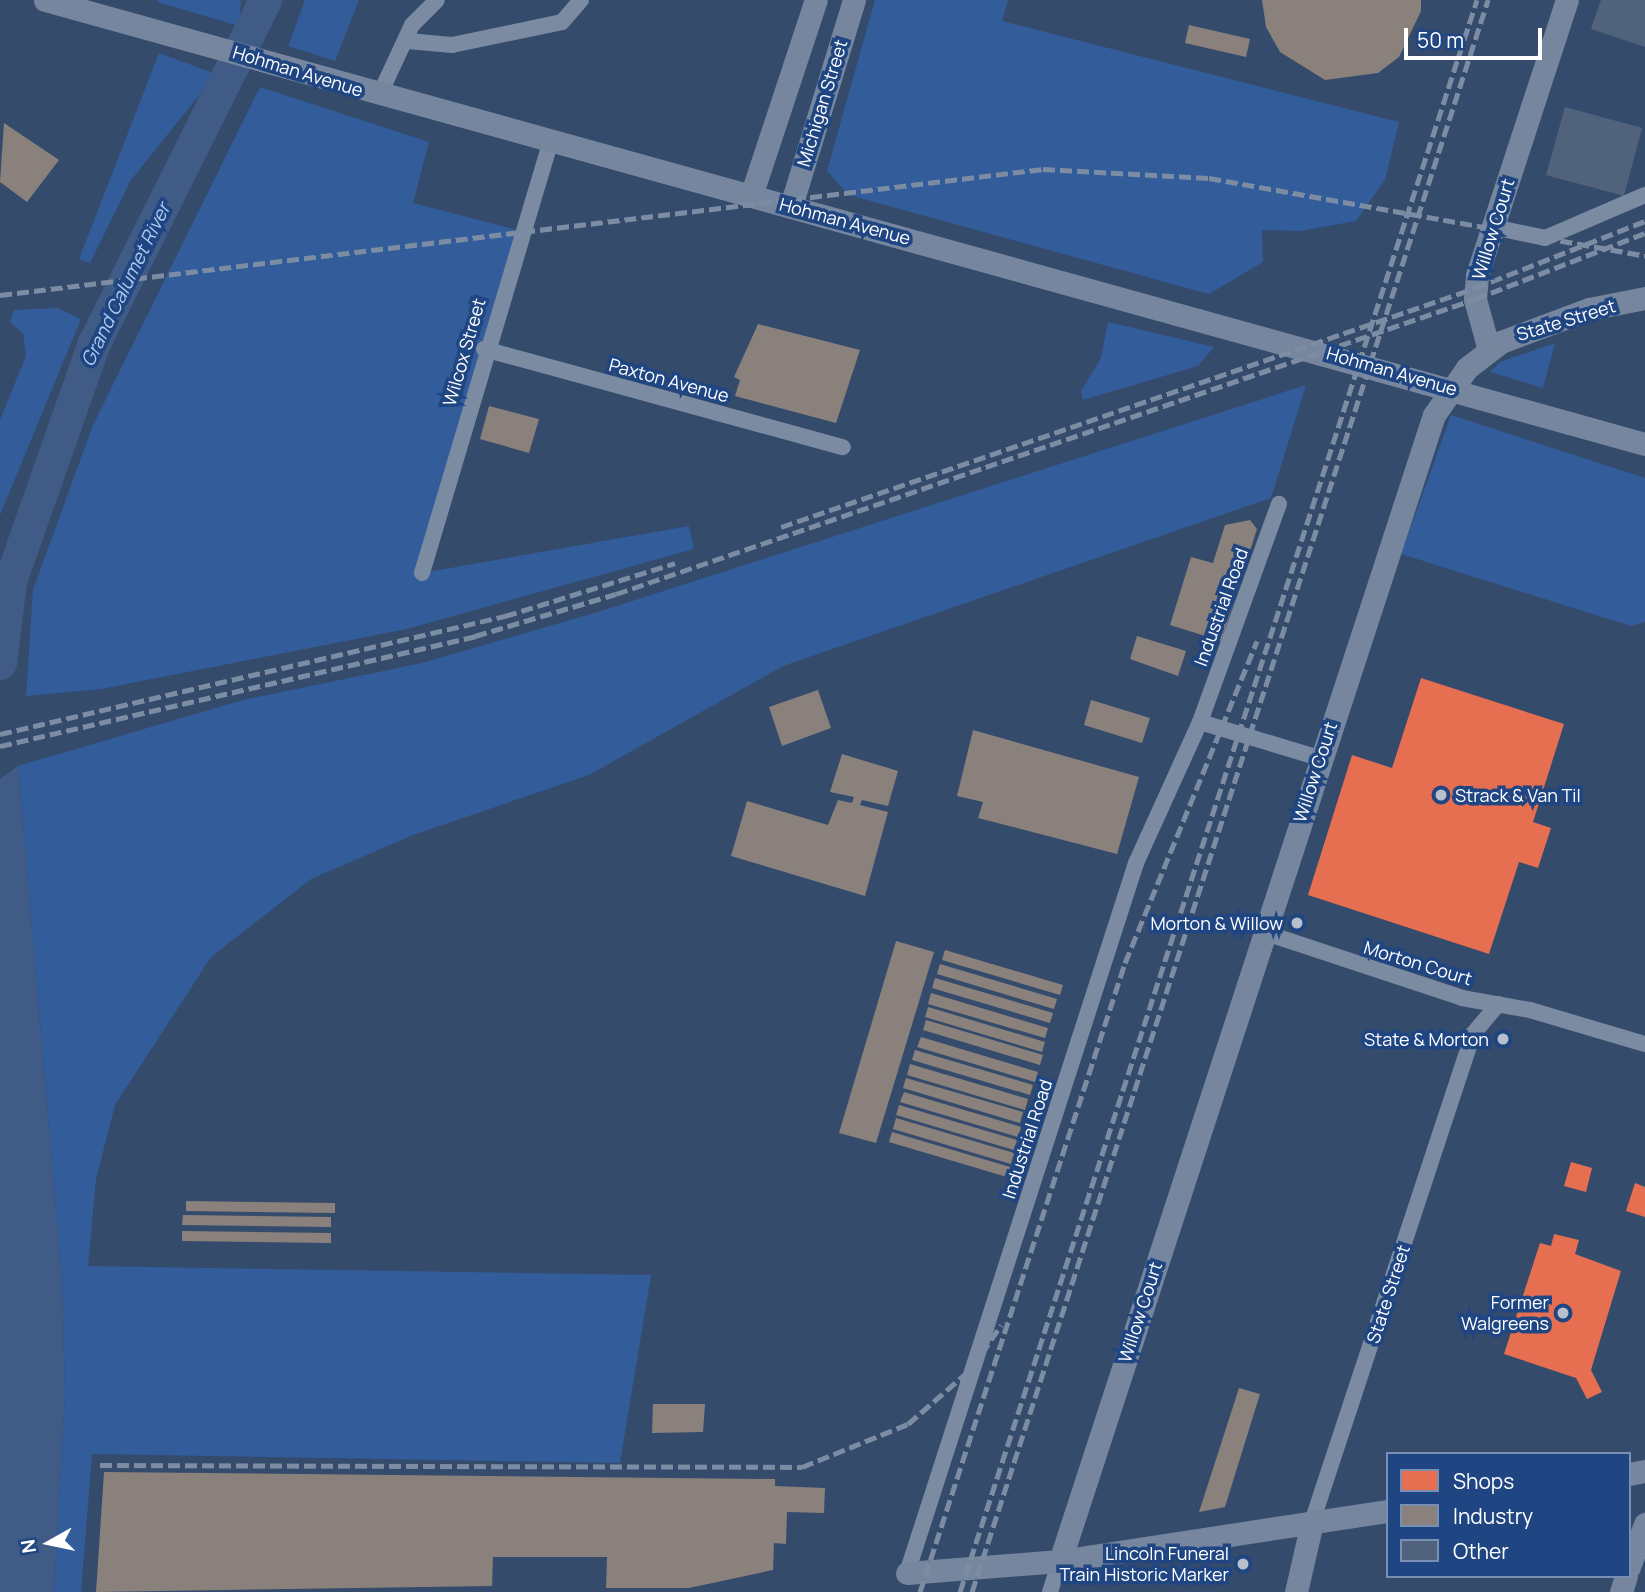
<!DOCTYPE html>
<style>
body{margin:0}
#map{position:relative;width:1645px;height:1592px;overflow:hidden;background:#354b6c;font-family:Manrope,sans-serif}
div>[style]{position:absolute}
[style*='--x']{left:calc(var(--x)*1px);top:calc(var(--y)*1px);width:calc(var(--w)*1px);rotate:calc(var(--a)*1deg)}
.green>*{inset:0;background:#325c9a}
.water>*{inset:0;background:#3f5b86}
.shops>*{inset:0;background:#e76f51}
.industry>*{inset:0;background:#8a817c}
.river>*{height:33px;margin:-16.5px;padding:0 16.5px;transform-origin:16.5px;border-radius:16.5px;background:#3f5b86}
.building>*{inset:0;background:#51637c}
.street>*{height:16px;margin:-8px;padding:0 8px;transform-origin:8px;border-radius:8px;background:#7b8ba2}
.secondary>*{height:23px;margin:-11.5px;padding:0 11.5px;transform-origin:11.5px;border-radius:11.5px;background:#76869e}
.rail>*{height:5px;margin-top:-2.5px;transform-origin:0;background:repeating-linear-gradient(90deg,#7c8ca2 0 12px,transparent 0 17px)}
.dots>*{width:19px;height:19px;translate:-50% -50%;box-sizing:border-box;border:4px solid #1f4682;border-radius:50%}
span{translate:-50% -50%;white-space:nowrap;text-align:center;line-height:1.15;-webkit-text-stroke:7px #1f4682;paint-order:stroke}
.street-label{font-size:18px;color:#fff}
.poi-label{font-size:18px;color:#fff}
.left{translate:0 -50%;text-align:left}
.right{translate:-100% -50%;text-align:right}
.water-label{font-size:19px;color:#b0cbf1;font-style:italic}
.legend{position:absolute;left:1386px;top:1452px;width:245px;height:126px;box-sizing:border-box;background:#1f4682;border:2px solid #7990b4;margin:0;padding:9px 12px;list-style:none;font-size:21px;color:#fff}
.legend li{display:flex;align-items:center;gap:14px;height:35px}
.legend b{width:35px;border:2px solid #7990b4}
.north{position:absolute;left:14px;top:1508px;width:70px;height:70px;-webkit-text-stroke:5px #1f4682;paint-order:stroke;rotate:261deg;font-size:19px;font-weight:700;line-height:28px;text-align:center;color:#fff}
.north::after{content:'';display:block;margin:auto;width:24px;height:32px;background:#fff;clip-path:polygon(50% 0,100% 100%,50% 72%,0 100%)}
.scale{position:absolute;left:1404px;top:28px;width:138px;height:32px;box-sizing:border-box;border:4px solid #fff;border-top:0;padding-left:9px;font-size:21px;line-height:24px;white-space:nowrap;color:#fff;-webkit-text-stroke:5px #1f4682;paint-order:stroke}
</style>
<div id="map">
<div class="green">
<div style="clip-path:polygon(241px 0,239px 26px,157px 2px,158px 0)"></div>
<div style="clip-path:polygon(305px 0,359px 0,335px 61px,288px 46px)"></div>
<div style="clip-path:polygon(875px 0,1008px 0,1002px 21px,1399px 122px,1385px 180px,1356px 221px,1300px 231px,1262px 230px,1263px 262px,1209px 294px,849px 195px,827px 171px)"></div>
<div style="clip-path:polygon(159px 53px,216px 74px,131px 180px,90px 263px,79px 259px)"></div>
<div style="clip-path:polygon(260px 87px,429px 142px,413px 203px,522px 231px,422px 573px,689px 526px,694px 549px,407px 629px,101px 689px,26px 696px,33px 590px,93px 425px)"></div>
<div style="clip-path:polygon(57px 308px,81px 319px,0 515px,0 420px,26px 356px,23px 334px,10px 322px,14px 310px)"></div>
<div style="clip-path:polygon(1108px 322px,1155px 333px,1214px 347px,1198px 366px,1083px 400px,1081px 391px,1101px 358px)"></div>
<div style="clip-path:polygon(1555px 343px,1543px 388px,1490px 372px,1500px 362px)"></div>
<div style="clip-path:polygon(1306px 385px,1271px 498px,783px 666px,589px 775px,413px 835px,311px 879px,211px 957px,115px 1105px,96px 1179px,88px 1266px,651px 1275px,620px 1463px,92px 1454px,81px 1592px,54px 1592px,65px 1392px,62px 1281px,18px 766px,243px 700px,422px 663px,598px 612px)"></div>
<div style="clip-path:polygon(1451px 415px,1645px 478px,1645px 622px,1631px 626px,1401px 554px)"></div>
</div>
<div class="water">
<div style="clip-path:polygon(18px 766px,62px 1281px,65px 1392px,54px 1592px,0 1592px,0 779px)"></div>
</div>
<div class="shops">
<div style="clip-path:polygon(1421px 678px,1564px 724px,1533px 822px,1551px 828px,1538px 868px,1519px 862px,1489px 954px,1308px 895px,1352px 755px,1392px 768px)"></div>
<div style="clip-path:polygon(1571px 1162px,1592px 1168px,1586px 1192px,1564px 1186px)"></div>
<div style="clip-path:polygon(1635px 1183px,1645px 1187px,1645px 1217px,1626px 1211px)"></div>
<div style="clip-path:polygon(1554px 1234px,1579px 1240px,1575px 1254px,1621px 1271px,1591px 1370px,1602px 1392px,1587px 1399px,1576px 1378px,1504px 1354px,1540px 1243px,1551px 1246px)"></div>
</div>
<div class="industry">
<div style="clip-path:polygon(1262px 0,1421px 0,1421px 11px,1399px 57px,1378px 73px,1325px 80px,1280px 52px,1266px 27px)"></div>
<div style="clip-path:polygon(1189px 25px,1250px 39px,1246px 57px,1185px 43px)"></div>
<div style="clip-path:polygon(4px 123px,59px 160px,27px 202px,0 182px)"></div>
<div style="clip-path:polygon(758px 324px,860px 350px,836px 423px,735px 396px,740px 380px,734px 377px)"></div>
<div style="clip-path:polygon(489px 406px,539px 419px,529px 453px,480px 439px)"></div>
<div style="clip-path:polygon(1250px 520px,1257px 529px,1221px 641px,1170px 625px,1191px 557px,1213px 563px,1225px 525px)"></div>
<div style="clip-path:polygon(1137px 636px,1186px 651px,1178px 676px,1130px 659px)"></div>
<div style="clip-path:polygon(818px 690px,831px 728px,782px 746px,769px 707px)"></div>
<div style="clip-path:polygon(1091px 700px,1150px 718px,1142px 743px,1084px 725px)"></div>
<div style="clip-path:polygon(973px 730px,1139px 777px,1117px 854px,978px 818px,983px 802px,957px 796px)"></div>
<div style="clip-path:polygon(842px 754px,898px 771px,888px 806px,862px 800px,860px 805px,888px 812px,865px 896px,731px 856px,747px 801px,828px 825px,838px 800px,852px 803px,854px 797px,830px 792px)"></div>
<div style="clip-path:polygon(896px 941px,934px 952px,876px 1143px,839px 1133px)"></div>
<div style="clip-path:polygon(945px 950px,1063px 985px,1060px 995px,942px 960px)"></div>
<div style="clip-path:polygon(940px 964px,1057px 999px,1054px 1009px,937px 974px)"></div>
<div style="clip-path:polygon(935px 978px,1053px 1013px,1050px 1023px,932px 988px)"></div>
<div style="clip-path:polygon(931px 993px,1048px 1028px,1045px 1038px,928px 1004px)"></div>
<div style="clip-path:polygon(928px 1007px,1045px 1042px,1042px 1052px,925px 1017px)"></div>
<div style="clip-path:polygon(926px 1020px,1043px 1055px,1040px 1065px,923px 1030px)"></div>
<div style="clip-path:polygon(921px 1037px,1038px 1072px,1035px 1082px,917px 1047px)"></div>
<div style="clip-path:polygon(915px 1050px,1033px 1085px,1030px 1095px,912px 1060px)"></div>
<div style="clip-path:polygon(910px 1064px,1028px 1099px,1025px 1110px,907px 1075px)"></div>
<div style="clip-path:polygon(906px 1078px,1023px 1112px,1020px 1123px,903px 1088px)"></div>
<div style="clip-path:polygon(904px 1092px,1021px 1127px,1018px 1137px,900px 1102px)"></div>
<div style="clip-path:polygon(899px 1105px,1017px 1140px,1014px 1150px,896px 1115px)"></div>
<div style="clip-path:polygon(896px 1118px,1014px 1153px,1011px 1164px,893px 1129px)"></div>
<div style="clip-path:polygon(892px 1132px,1010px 1167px,1007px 1177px,889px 1142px)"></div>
<div style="clip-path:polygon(186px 1201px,335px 1203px,335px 1213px,186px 1211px)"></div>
<div style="clip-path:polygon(183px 1215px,331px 1217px,331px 1227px,182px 1225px)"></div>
<div style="clip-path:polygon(182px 1231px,331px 1233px,331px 1243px,182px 1241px)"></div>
<div style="clip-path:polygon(1239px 1388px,1260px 1394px,1225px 1507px,1199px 1512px)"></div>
<div style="clip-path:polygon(653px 1404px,705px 1404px,703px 1432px,652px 1433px)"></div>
<div style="clip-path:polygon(104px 1472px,775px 1479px,775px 1486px,825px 1488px,824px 1513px,787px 1512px,786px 1544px,774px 1543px,773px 1570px,689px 1588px,606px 1588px,607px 1557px,493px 1557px,492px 1586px,96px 1592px)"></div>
</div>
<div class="river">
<div style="--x:0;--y:663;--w:83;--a:-83"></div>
<div style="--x:10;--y:581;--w:252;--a:-70.6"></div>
<div style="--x:94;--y:343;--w:383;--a:-63.5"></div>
</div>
<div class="building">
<div style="clip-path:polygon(1601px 0,1645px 0,1645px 47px,1591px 29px)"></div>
<div style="clip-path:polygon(1565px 107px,1642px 128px,1624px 196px,1546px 175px)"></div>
</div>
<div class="street">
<div style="--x:408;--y:41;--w:44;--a:5.2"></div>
<div style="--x:452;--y:45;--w:112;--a:-11.8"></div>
<div style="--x:562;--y:22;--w:29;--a:-49"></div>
<div style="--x:379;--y:96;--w:78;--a:-65.1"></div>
<div style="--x:412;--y:25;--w:35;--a:-45"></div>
<div style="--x:1493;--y:227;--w:53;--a:11.9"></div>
<div style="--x:1545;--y:238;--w:109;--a:-23.3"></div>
<div style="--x:484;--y:349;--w:372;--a:15.3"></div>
<div style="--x:422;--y:573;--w:448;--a:-73.4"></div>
<div style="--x:1200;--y:722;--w:124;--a:16.8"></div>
<div style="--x:1263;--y:932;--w:210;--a:18.3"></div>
<div style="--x:1462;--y:998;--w:69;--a:10"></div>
<div style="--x:1530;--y:1010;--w:120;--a:16.5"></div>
<div style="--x:1312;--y:1522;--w:514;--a:-71.74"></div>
<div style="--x:1473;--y:1034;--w:39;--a:-50"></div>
<div style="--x:907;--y:1573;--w:746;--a:-72.12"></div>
<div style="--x:1136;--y:863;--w:155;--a:-65.6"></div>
<div style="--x:1200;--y:722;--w:232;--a:-70.1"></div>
<div style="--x:1050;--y:1592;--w:33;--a:-72"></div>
</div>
<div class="secondary">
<div style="--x:45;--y:0;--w:1660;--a:15.51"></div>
<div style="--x:751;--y:196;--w:206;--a:-71.7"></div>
<div style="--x:791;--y:206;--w:215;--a:-73"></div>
<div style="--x:1489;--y:350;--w:53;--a:-105.4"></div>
<div style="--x:1475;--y:299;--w:24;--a:-85"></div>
<div style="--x:1477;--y:275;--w:289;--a:-71.9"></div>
<div style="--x:1629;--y:1474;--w:16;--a:-11"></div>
<div style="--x:1060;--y:1561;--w:1205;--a:-71.93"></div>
<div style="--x:1434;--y:415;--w:57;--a:-54.9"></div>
<div style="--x:1467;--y:368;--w:43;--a:-37.4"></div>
<div style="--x:1501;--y:342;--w:94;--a:-20.6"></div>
<div style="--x:1589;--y:309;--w:57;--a:-11.1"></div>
<div style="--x:1629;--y:1567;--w:46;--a:-69.6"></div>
<div style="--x:907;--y:1573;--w:153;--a:-4.5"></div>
<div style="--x:1060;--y:1561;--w:332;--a:-8.7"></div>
<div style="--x:1296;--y:1592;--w:72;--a:-77.1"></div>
<div style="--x:1621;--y:1592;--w:17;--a:-73"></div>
</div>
<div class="rail">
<div style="--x:0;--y:295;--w:1051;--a:-6.89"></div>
<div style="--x:1043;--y:169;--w:166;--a:3.1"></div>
<div style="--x:1209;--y:178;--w:443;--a:10.1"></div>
<div style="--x:781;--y:527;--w:734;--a:-19"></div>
<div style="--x:1475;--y:288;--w:183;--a:-21.5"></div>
<div style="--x:0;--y:734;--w:519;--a:-13.15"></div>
<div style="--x:505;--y:616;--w:178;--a:-17.3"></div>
<div style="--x:0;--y:746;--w:488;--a:-13"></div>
<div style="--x:475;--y:636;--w:147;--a:-16.6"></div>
<div style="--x:616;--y:594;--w:908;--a:-18.95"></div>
<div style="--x:1475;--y:299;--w:182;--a:-21.2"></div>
<div style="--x:100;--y:1465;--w:702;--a:0.16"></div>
<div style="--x:802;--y:1467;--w:114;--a:-22.1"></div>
<div style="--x:908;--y:1424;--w:85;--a:-41.2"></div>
<div style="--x:972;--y:1368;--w:52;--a:-56"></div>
<div style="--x:920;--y:1592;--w:662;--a:-71.95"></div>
<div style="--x:1125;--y:963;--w:348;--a:-67.7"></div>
<div style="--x:960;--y:1592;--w:1674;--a:-72.01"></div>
<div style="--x:972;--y:1592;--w:1674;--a:-72.04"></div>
</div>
<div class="dots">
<div style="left:1441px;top:795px;background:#b8c0cc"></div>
<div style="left:1297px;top:923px;background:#b8c0cc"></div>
<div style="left:1503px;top:1039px;background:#b8c0cc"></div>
<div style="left:1563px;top:1313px;background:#b8c0cc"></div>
<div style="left:1243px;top:1564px;background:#b8c0cc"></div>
</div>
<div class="street-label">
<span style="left:298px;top:71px;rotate:17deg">Hohman Avenue</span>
<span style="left:822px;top:103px;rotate:-73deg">Michigan Street</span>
<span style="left:845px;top:221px;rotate:15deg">Hohman Avenue</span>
<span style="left:1493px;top:229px;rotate:-73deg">Willow Court</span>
<span style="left:1566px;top:320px;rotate:-17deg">State Street</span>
<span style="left:464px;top:352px;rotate:-74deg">Wilcox Street</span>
<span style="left:1392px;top:371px;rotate:16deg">Hohman Avenue</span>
<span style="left:669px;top:380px;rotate:15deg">Paxton Avenue</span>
<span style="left:1221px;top:607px;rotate:-70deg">Industrial Road</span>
<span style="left:1315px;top:772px;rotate:-72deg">Willow Court</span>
<span style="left:1418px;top:963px;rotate:17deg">Morton Court</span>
<span style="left:1027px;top:1139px;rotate:-72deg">Industrial Road</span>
<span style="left:1388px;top:1294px;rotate:-72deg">State Street</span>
<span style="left:1140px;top:1312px;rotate:-72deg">Willow Court</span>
</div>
<div class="poi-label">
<span class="left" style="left:1455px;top:795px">Strack &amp; Van Til</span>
<span class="right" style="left:1283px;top:923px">Morton &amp; Willow</span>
<span class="right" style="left:1489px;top:1039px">State &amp; Morton</span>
<span class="right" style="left:1549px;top:1313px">Former<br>Walgreens</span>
<span class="right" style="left:1229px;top:1564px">Lincoln Funeral<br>Train Historic Marker</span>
</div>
<div class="water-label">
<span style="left:126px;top:285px;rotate:-64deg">Grand Calumet River</span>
</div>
<ul class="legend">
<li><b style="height:19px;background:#e76f51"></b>Shops</li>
<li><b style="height:19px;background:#8a817c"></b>Industry</li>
<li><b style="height:19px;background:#51637c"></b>Other</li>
</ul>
<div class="north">N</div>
<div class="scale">50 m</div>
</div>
